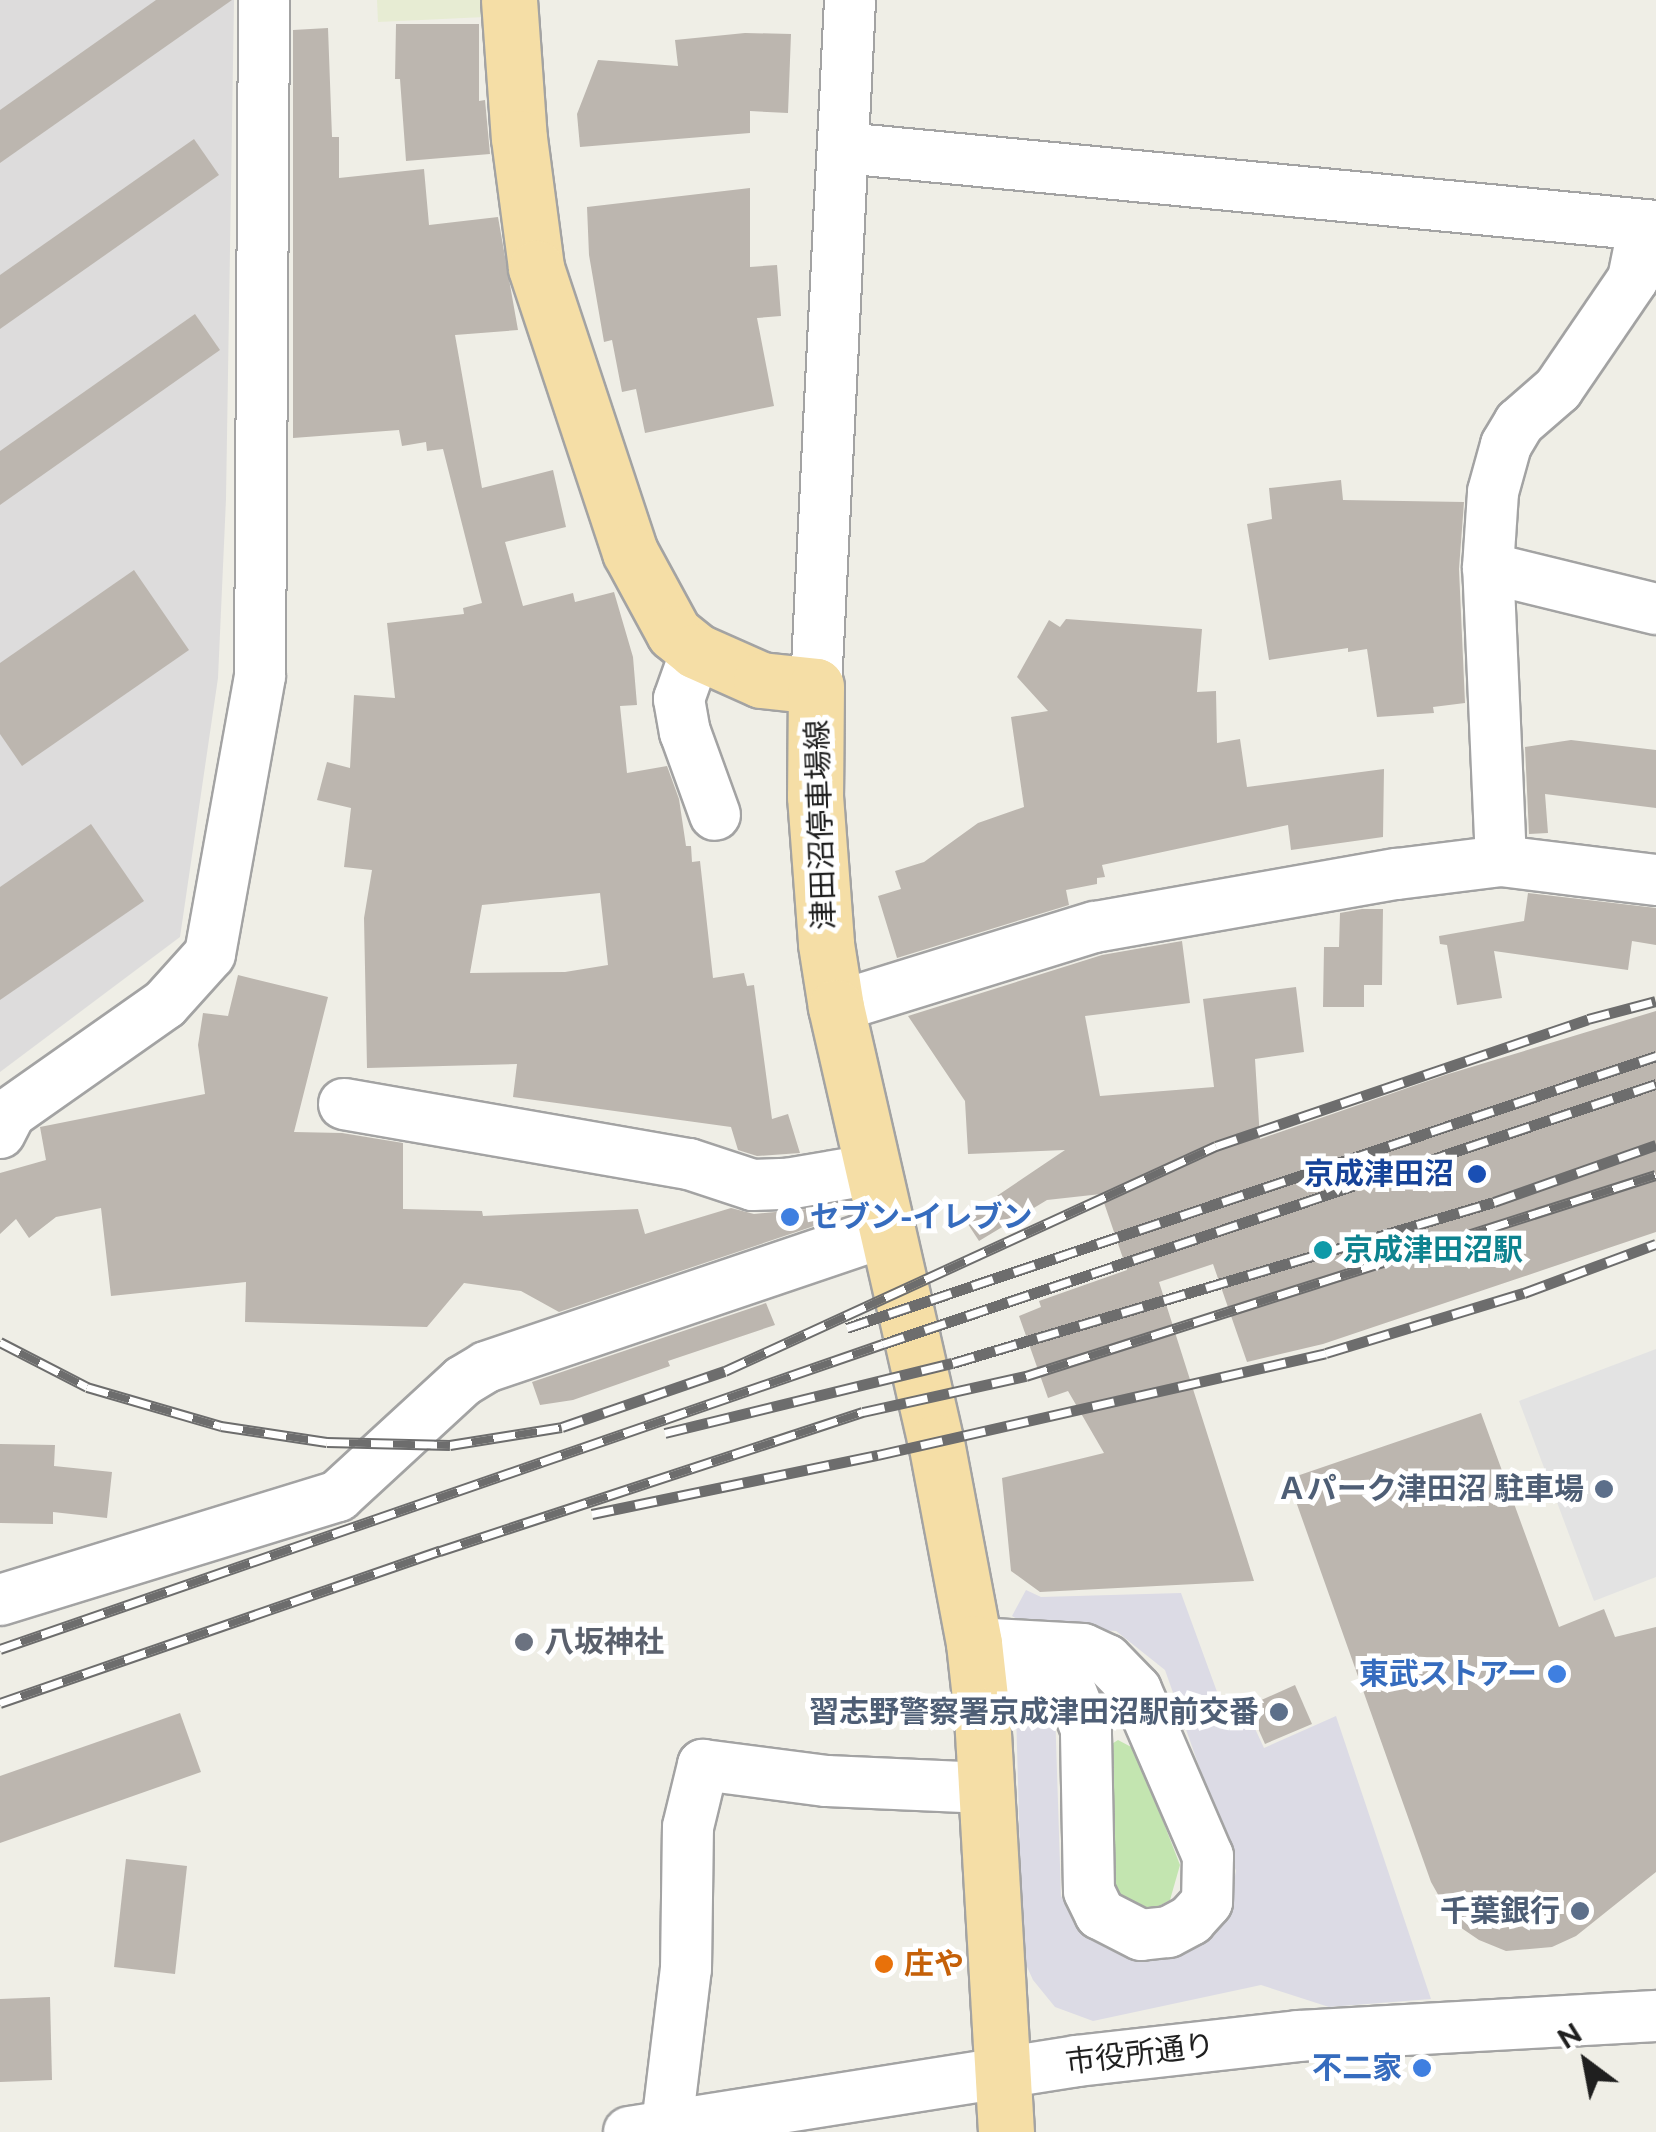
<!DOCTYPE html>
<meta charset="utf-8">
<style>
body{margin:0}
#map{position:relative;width:1656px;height:2132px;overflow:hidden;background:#efeee6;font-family:Raleway,"Noto Sans JP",sans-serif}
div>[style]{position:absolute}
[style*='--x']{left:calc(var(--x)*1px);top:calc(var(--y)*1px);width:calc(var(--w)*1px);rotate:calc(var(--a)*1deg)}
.residential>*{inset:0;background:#dddcdc}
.farmland>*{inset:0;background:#e7ecd3}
.grass>*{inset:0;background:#c3e5b0}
.parking>*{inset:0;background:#e3e3e3}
.plaza>*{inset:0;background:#dcdbe5}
.building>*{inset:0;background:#bcb6af}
.roads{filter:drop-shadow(2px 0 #a3a3a3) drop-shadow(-2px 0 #a3a3a3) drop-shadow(0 2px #a3a3a3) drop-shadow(0 -2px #a3a3a3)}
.minor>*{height:50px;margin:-25px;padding:0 25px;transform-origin:25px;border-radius:25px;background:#fff}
.major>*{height:55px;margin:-27.5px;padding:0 27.5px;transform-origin:27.5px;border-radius:27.5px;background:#f5dea6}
.rail>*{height:11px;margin-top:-5.5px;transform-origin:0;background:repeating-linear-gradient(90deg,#fff 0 22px,#6d6d6d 0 44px);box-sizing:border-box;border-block:2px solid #6d6d6d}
.dots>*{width:28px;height:28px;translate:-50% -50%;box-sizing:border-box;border:5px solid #fff;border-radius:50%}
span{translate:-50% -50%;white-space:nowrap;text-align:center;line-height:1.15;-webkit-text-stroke:10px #fff;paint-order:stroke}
.street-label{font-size:30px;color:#1f1f1f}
.transit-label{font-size:30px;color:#164399;font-weight:700}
.right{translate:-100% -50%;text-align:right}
.shop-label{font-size:30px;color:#366cbe;font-weight:700}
.left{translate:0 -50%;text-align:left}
.culture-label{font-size:30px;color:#0d838f;font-weight:700}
.service-label{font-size:30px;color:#4e5e75;font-weight:700}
.worship-label{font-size:30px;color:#5b616d;font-weight:700}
.food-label{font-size:30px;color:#c56008;font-weight:700}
.north{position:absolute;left:1536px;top:2012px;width:100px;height:100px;-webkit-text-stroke:8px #fff;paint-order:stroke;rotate:328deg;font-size:28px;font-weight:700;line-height:40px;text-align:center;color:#1f1f1f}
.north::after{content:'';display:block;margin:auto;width:35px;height:45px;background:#1f1f1f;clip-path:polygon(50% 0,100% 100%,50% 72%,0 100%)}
</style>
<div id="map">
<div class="residential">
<div style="clip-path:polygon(0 0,234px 0,226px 499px,218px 678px,180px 937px,0 1072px)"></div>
</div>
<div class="farmland">
<div style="clip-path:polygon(377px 0,484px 0,485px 17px,378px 22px)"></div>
</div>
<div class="grass">
<div style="clip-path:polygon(1118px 1740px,1135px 1749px,1180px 1865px,1170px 1900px,1155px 1908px,1129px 1905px,1112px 1885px,1107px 1747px)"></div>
</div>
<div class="parking">
<div style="clip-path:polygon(1656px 1349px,1656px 1577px,1594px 1601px,1519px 1401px)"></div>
</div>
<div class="plaza">
<div style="clip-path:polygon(1026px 1590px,1041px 1597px,1181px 1593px,1224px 1711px,1245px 1707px,1264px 1748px,1336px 1716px,1431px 1999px,1329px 2007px,1261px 1985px,1093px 2021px,1055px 2007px,1033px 1980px,1023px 1958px,1016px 1712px,1022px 1703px,1032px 1698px,1048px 1701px,1055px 1709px,1061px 1896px,1078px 1929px,1130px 1958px,1157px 1958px,1183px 1952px,1230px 1897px,1236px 1871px,1165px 1670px,1116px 1631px,1029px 1626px,1012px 1616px)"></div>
</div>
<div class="building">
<div style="clip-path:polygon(156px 0,232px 0,0 163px,0 110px)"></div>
<div style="clip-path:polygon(396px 24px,479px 24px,479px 101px,485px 100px,490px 154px,406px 161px,400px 79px,395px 79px)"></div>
<div style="clip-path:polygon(evenodd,328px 28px,332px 137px,339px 137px,339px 178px,424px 169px,429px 225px,498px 217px,518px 330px,455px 335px,482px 488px,553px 470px,566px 527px,505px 542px,523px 606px,573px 593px,575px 602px,614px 592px,633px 657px,637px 705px,620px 706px,627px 773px,667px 766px,679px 799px,686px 846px,691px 846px,692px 862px,700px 861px,713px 978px,744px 973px,747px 986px,754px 985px,772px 1119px,788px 1114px,800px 1153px,757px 1156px,738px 1150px,731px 1127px,513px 1097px,517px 1064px,367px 1068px,364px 918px,372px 870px,344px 867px,351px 808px,317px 800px,327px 762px,350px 768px,354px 695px,395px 698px,387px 623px,464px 614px,463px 608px,482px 603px,443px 449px,427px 451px,426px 442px,402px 446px,399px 430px,293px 438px,293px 30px,328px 28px,600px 893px,608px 965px,565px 972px,470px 973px,482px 905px,600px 893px)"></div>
<div style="clip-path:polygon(745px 33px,791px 34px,788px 113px,750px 111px,750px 133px,580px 147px,577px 114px,598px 60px,678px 66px,675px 40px)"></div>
<div style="clip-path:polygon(194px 139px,219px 175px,0 329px,0 275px)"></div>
<div style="clip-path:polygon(750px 188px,750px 267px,777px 265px,781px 316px,757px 318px,774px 406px,645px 433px,636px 389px,622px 392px,612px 340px,604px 342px,589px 255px,587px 207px)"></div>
<div style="clip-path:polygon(195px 314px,220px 350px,0 505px,0 451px)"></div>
<div style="clip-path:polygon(1341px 480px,1343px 500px,1464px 502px,1459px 569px,1465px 703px,1433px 707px,1434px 713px,1377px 717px,1367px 649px,1348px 652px,1348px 648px,1269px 660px,1247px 524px,1272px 519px,1269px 488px)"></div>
<div style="clip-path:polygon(134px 570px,189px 650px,22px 766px,0 734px,0 663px)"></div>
<div style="clip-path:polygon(1066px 619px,1202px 629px,1197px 692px,1216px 691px,1217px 743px,1240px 739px,1247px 787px,1384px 769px,1383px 837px,1291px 850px,1288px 825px,1102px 865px,1105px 877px,1097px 878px,1097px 884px,1066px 890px,1069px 905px,897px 958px,878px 896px,901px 889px,895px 871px,924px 862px,978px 823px,1024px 807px,1011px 717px,1048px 711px,1017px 677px,1049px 620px,1060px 627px)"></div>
<div style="clip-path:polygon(1571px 740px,1656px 750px,1656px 808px,1545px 794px,1548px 833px,1529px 834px,1525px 747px)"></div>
<div style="clip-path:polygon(91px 824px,144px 901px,0 1000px,0 887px)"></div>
<div style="clip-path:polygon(1528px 893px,1656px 908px,1656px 945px,1632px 941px,1628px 970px,1494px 951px,1502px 998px,1457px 1005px,1447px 945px,1440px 944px,1439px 936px,1524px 921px)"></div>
<div style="clip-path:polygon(1362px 909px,1383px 909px,1382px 985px,1364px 985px,1364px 1007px,1323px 1007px,1324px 947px,1339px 947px,1340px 913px)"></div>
<div style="clip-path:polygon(1182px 941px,1190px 1003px,1085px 1016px,1100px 1096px,1214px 1087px,1203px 999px,1296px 987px,1304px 1052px,1255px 1059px,1260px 1139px,1445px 1075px,1656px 1011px,1656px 1232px,1323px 1344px,1247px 1362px,1213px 1264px,1159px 1282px,1254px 1581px,1040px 1592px,1011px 1571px,1002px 1478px,1104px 1453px,1068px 1391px,1048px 1398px,1019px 1316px,1041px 1307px,1039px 1301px,1127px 1270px,1101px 1194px,1047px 1200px,979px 1241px,964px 1218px,1065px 1150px,968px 1154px,965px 1101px,908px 1016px,1102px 955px)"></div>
<div style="clip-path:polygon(238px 975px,328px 997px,294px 1132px,342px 1133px,403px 1143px,403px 1209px,482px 1211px,483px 1216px,638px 1209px,645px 1234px,731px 1208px,754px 1214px,818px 1208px,823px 1223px,559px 1312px,521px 1291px,464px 1283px,427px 1327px,245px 1322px,246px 1282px,111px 1296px,101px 1208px,56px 1217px,29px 1238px,16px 1219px,0 1234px,0 1173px,46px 1160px,40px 1127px,205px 1094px,198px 1045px,203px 1013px,228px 1016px)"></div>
<div style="clip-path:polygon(766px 1303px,775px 1325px,668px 1361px,670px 1366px,573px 1400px,540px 1405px,532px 1382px)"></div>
<div style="clip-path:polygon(1481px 1413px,1559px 1627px,1604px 1609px,1615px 1637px,1656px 1627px,1656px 1872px,1576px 1936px,1552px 1947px,1506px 1951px,1479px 1940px,1454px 1923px,1431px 1882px,1288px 1479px)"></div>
<div style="clip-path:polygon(0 1444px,55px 1445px,54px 1466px,112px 1472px,107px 1518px,53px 1512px,53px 1524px,0 1523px)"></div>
<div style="clip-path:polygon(1295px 1685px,1312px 1724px,1265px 1744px,1248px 1706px)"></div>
<div style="clip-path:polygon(180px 1713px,201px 1772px,0 1843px,0 1776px)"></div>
<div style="clip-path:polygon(126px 1859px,187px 1866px,175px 1974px,114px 1967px)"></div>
<div style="clip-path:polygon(50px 1997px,52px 2080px,0 2082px,0 1999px)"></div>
</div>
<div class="roads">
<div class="minor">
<div style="--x:844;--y:148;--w:816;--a:5.49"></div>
<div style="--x:1488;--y:568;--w:173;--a:13.7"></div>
<div style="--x:696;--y:651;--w:51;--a:109.5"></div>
<div style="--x:679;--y:699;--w:34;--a:80"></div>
<div style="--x:685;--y:732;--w:88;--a:70.1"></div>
<div style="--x:816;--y:686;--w:687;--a:-87.16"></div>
<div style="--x:1501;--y:861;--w:293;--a:-92.5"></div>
<div style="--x:1488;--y:568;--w:76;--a:-86.2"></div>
<div style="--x:1493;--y:492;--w:49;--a:-74.5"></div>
<div style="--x:1506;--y:445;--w:26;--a:-59"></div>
<div style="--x:1519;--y:423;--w:52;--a:-41.1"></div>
<div style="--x:1558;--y:389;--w:133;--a:-55.7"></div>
<div style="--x:1633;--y:279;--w:55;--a:-78.5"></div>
<div style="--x:836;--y:1007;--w:271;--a:-17.2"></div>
<div style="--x:1095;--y:927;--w:307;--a:-10"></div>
<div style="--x:1397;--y:874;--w:105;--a:-7.1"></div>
<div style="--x:1501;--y:861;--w:156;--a:7"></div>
<div style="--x:344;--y:1104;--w:350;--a:9.9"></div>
<div style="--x:689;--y:1164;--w:67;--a:18.2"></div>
<div style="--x:753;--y:1185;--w:34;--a:-2"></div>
<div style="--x:787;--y:1184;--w:88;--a:-9.8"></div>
<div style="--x:0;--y:1133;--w:22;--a:-63"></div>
<div style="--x:10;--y:1113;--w:189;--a:-35.1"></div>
<div style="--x:165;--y:1004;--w:67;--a:-48"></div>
<div style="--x:210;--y:954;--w:282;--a:-79.8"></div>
<div style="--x:260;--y:676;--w:676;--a:-89.66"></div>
<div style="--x:0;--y:1600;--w:354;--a:-17.1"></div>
<div style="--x:338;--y:1496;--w:170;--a:-42.6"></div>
<div style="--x:463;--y:1381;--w:27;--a:-31"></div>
<div style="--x:486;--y:1367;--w:424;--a:-18.7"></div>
<div style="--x:974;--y:1643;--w:109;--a:3.2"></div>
<div style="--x:1083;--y:1649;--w:26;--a:25"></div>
<div style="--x:1107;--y:1660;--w:42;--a:46"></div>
<div style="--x:1136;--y:1690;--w:181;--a:66.6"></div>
<div style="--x:1208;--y:1856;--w:46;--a:91.2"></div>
<div style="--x:1207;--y:1902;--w:24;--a:132"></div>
<div style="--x:1191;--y:1920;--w:26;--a:152"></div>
<div style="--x:1168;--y:1932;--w:27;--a:174"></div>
<div style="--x:1141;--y:1935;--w:46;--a:-152.9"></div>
<div style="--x:1100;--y:1914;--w:25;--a:-116"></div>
<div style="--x:1089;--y:1891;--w:162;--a:-91.1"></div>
<div style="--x:1086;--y:1729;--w:48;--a:-111.8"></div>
<div style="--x:1068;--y:1684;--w:21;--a:-145"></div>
<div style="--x:1051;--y:1672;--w:74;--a:-178.5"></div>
<div style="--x:667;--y:2125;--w:157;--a:-83.1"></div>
<div style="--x:686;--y:1969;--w:142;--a:-89.2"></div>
<div style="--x:688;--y:1827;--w:64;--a:-76.4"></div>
<div style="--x:703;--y:1765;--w:125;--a:7.4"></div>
<div style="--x:827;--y:1781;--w:159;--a:2.5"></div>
<div style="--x:629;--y:2132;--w:453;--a:-9"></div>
<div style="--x:1076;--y:2061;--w:223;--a:-6.4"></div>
<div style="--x:1298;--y:2036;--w:359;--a:-3.2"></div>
</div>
<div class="major">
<div style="--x:509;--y:0;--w:138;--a:85.9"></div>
<div style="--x:519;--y:138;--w:131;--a:82.5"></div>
<div style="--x:536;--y:268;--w:299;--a:71.7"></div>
<div style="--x:630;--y:552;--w:92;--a:61.5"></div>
<div style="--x:674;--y:633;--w:28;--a:39"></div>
<div style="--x:696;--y:651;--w:71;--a:24"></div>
<div style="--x:761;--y:680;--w:55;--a:6.2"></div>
<div style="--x:816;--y:686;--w:110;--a:90.5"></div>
<div style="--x:815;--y:796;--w:148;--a:85.7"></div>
<div style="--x:826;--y:944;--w:64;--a:81"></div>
<div style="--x:836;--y:1007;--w:446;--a:77.1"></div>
<div style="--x:936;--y:1442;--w:205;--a:79.3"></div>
<div style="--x:974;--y:1643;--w:73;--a:83.7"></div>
<div style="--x:982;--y:1716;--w:417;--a:86.7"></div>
</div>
</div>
<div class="rail">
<div style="--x:847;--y:1328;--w:854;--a:-18.58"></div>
<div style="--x:0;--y:1342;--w:98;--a:27.3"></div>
<div style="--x:87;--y:1387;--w:140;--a:16.2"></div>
<div style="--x:221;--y:1426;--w:107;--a:8.6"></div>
<div style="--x:327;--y:1442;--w:123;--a:1.4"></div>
<div style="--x:450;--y:1445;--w:113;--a:-9.1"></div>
<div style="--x:562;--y:1427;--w:172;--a:-19"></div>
<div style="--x:725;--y:1371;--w:540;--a:-24.62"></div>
<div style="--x:1216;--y:1146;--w:393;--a:-18.8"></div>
<div style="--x:1588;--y:1019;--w:70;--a:-14.8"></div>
<div style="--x:665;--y:1433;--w:296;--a:-13.7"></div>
<div style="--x:953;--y:1363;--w:564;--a:-16.57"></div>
<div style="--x:1494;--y:1202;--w:172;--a:-19.4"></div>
<div style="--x:592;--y:1514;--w:292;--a:-11.7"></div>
<div style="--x:878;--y:1455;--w:459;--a:-12.8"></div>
<div style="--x:1326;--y:1353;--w:207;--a:-16.9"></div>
<div style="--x:1524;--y:1293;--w:141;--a:-20.4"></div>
<div style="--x:0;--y:1649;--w:934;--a:-19.06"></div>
<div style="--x:883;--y:1344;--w:816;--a:-18.59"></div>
<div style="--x:0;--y:1703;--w:466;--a:-19.1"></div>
<div style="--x:440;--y:1551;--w:445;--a:-18.2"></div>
<div style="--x:863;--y:1412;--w:167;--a:-12.5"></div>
<div style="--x:1026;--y:1376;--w:661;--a:-17.7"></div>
</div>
<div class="dots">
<div style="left:1477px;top:1174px;background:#1a4fb4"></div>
<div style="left:790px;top:1217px;background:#3f7fe0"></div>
<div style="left:1323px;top:1250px;background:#0f9aa8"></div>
<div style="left:1604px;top:1489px;background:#5c6f8a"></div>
<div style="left:524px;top:1642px;background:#6b7280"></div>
<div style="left:1557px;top:1674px;background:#3f7fe0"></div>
<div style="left:1279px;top:1712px;background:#5c6f8a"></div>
<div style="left:1580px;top:1911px;background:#5c6f8a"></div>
<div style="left:884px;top:1964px;background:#e8710a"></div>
<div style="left:1422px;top:2068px;background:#3f7fe0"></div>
</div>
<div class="street-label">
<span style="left:821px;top:825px;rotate:-92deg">津田沼停車場線</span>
<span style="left:1140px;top:2054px;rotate:-7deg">市役所通り</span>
</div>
<div class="transit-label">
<span class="right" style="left:1454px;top:1174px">京成津田沼</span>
</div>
<div class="shop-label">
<span class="left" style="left:810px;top:1217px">セブン-イレブン</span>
<span class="right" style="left:1537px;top:1674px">東武ストアー</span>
<span class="right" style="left:1402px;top:2068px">不二家</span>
</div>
<div class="culture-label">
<span class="left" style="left:1343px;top:1250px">京成津田沼駅</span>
</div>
<div class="service-label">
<span class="right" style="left:1584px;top:1489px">Ａパーク津田沼 駐車場</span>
<span class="right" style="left:1259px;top:1712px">習志野警察署京成津田沼駅前交番</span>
<span class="right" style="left:1560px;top:1911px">千葉銀行</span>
</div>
<div class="worship-label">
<span class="left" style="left:544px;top:1642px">八坂神社</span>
</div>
<div class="food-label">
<span class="left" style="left:904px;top:1964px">庄や</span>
</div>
<div class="north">N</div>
</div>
